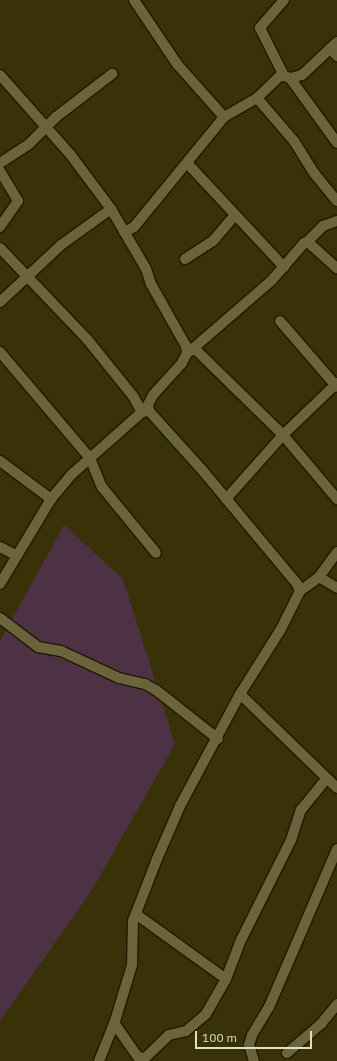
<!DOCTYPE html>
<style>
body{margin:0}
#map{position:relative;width:337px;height:1061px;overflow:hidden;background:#393108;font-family:"IBM Plex Sans",sans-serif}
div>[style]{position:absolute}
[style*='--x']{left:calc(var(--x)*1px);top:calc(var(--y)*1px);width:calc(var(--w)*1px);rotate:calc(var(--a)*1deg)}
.green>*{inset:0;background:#4d3144}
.roads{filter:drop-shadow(1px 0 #1f1900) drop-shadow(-1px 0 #1f1900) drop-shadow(0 1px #1f1900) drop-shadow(0 -1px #1f1900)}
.minor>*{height:10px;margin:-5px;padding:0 5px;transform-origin:5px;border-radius:5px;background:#6b633b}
span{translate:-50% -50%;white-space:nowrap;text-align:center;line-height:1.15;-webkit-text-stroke:3px #393108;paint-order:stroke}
.scale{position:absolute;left:195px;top:1031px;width:117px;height:18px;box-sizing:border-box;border:2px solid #e1ddc8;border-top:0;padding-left:5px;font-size:12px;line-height:14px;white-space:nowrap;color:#e1ddc8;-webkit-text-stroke:3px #393108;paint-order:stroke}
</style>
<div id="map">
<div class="green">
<div style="clip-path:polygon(64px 525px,123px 579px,175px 744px,92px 890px,0 1021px,0 641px)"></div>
</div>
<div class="roads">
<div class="minor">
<div style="--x:134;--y:0;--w:77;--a:56.1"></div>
<div style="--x:177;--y:64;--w:71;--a:48.4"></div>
<div style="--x:284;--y:0;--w:37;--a:131"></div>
<div style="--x:260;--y:28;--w:54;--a:63.4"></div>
<div style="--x:330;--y:48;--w:11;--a:49"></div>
<div style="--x:0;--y:75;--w:106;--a:48.5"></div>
<div style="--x:70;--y:154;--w:69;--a:53.3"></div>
<div style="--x:111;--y:209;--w:69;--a:59.7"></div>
<div style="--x:146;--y:269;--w:16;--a:72"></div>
<div style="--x:151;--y:284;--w:71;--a:60.6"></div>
<div style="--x:186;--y:346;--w:7;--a:82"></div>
<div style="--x:187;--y:353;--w:11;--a:117"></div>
<div style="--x:182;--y:363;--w:43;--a:132.2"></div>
<div style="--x:153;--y:395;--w:11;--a:117"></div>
<div style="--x:148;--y:405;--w:6;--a:81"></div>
<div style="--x:149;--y:411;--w:81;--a:48"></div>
<div style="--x:203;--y:471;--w:147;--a:50.2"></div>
<div style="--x:297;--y:584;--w:8;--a:67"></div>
<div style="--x:300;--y:591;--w:42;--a:116.6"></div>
<div style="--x:281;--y:629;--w:77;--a:122.2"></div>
<div style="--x:240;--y:694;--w:127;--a:118.2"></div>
<div style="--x:180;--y:806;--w:58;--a:113.5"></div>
<div style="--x:157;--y:859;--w:66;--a:111.2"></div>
<div style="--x:133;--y:921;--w:44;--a:91.3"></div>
<div style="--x:132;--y:965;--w:59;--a:106.9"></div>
<div style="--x:115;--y:1021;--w:43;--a:111.8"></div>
<div style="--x:290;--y:78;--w:80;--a:54.1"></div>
<div style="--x:257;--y:98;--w:57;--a:49.3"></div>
<div style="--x:294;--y:141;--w:38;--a:58"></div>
<div style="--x:314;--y:173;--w:36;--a:51"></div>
<div style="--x:0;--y:163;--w:33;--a:-33"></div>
<div style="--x:28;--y:145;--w:40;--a:-45"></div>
<div style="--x:56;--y:117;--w:71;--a:-37.5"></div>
<div style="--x:188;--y:164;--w:141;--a:47"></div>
<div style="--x:0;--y:171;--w:35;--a:59"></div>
<div style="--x:18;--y:201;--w:32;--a:125"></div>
<div style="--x:124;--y:232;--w:11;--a:-27"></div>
<div style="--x:134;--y:227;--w:142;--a:-50.7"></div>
<div style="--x:224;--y:117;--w:38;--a:-30"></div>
<div style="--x:257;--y:98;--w:33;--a:-44"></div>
<div style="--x:281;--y:75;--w:9;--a:18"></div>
<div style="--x:290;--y:78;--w:12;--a:-14"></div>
<div style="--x:302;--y:75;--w:48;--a:-43.3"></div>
<div style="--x:307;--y:242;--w:23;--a:-45"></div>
<div style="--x:323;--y:226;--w:15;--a:-20"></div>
<div style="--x:0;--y:248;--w:126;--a:46.3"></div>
<div style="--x:87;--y:339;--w:73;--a:51.1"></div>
<div style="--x:133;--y:396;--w:18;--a:61"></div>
<div style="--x:142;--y:412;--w:5;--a:-11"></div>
<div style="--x:185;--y:259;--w:33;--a:-33"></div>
<div style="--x:213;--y:241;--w:34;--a:-50"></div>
<div style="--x:0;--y:302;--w:83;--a:-43.1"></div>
<div style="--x:61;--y:245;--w:62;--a:-35.8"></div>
<div style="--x:280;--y:321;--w:87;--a:49.2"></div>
<div style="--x:194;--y:348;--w:124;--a:44.3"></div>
<div style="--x:283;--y:435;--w:84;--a:49.8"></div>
<div style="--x:0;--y:352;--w:139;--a:49.7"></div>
<div style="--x:90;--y:458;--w:31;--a:68"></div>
<div style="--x:102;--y:487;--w:85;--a:50.7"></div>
<div style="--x:189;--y:352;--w:110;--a:-40.9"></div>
<div style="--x:272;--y:280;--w:49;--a:-49.1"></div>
<div style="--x:304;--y:243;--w:5;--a:0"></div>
<div style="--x:309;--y:243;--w:38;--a:42"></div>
<div style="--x:0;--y:461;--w:64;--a:36.7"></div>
<div style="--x:226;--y:499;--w:86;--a:-48.3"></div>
<div style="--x:283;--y:435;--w:75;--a:-43.9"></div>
<div style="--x:0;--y:547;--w:18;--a:27"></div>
<div style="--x:319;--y:577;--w:21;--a:31"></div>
<div style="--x:0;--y:584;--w:99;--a:-59"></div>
<div style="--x:51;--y:499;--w:31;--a:-50"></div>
<div style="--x:71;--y:475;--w:95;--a:-41.6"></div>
<div style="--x:300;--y:591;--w:24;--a:-36"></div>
<div style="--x:319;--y:577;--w:31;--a:-54"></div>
<div style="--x:0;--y:618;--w:48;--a:37.3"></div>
<div style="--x:38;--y:647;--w:23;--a:10"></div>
<div style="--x:61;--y:651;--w:64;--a:25"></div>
<div style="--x:119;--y:678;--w:27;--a:13"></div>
<div style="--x:145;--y:684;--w:13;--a:29"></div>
<div style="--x:156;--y:690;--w:79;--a:38.3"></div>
<div style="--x:240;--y:694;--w:135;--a:44.1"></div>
<div style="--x:226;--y:979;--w:42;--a:-69"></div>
<div style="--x:241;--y:940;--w:112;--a:-63.4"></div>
<div style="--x:291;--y:840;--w:32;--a:-72"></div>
<div style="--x:301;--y:810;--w:41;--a:-50.9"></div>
<div style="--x:114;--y:1023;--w:42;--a:54.8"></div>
<div style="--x:138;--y:1057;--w:7;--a:8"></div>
<div style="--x:145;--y:1058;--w:33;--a:-44"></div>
<div style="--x:169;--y:1035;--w:17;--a:-13"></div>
<div style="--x:186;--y:1031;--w:26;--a:-40"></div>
<div style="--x:206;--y:1014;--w:40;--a:-60.3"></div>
<div style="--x:226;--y:979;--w:111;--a:-144.2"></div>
<div style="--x:287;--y:1053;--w:45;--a:-40.5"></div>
<div style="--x:321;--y:1024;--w:26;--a:-51"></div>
<div style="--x:254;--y:1061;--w:17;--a:-107"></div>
<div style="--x:249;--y:1045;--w:10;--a:-73"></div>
<div style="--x:252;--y:1035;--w:33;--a:-59"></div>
<div style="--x:269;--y:1007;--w:172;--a:-66.7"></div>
</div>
</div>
<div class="scale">100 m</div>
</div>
